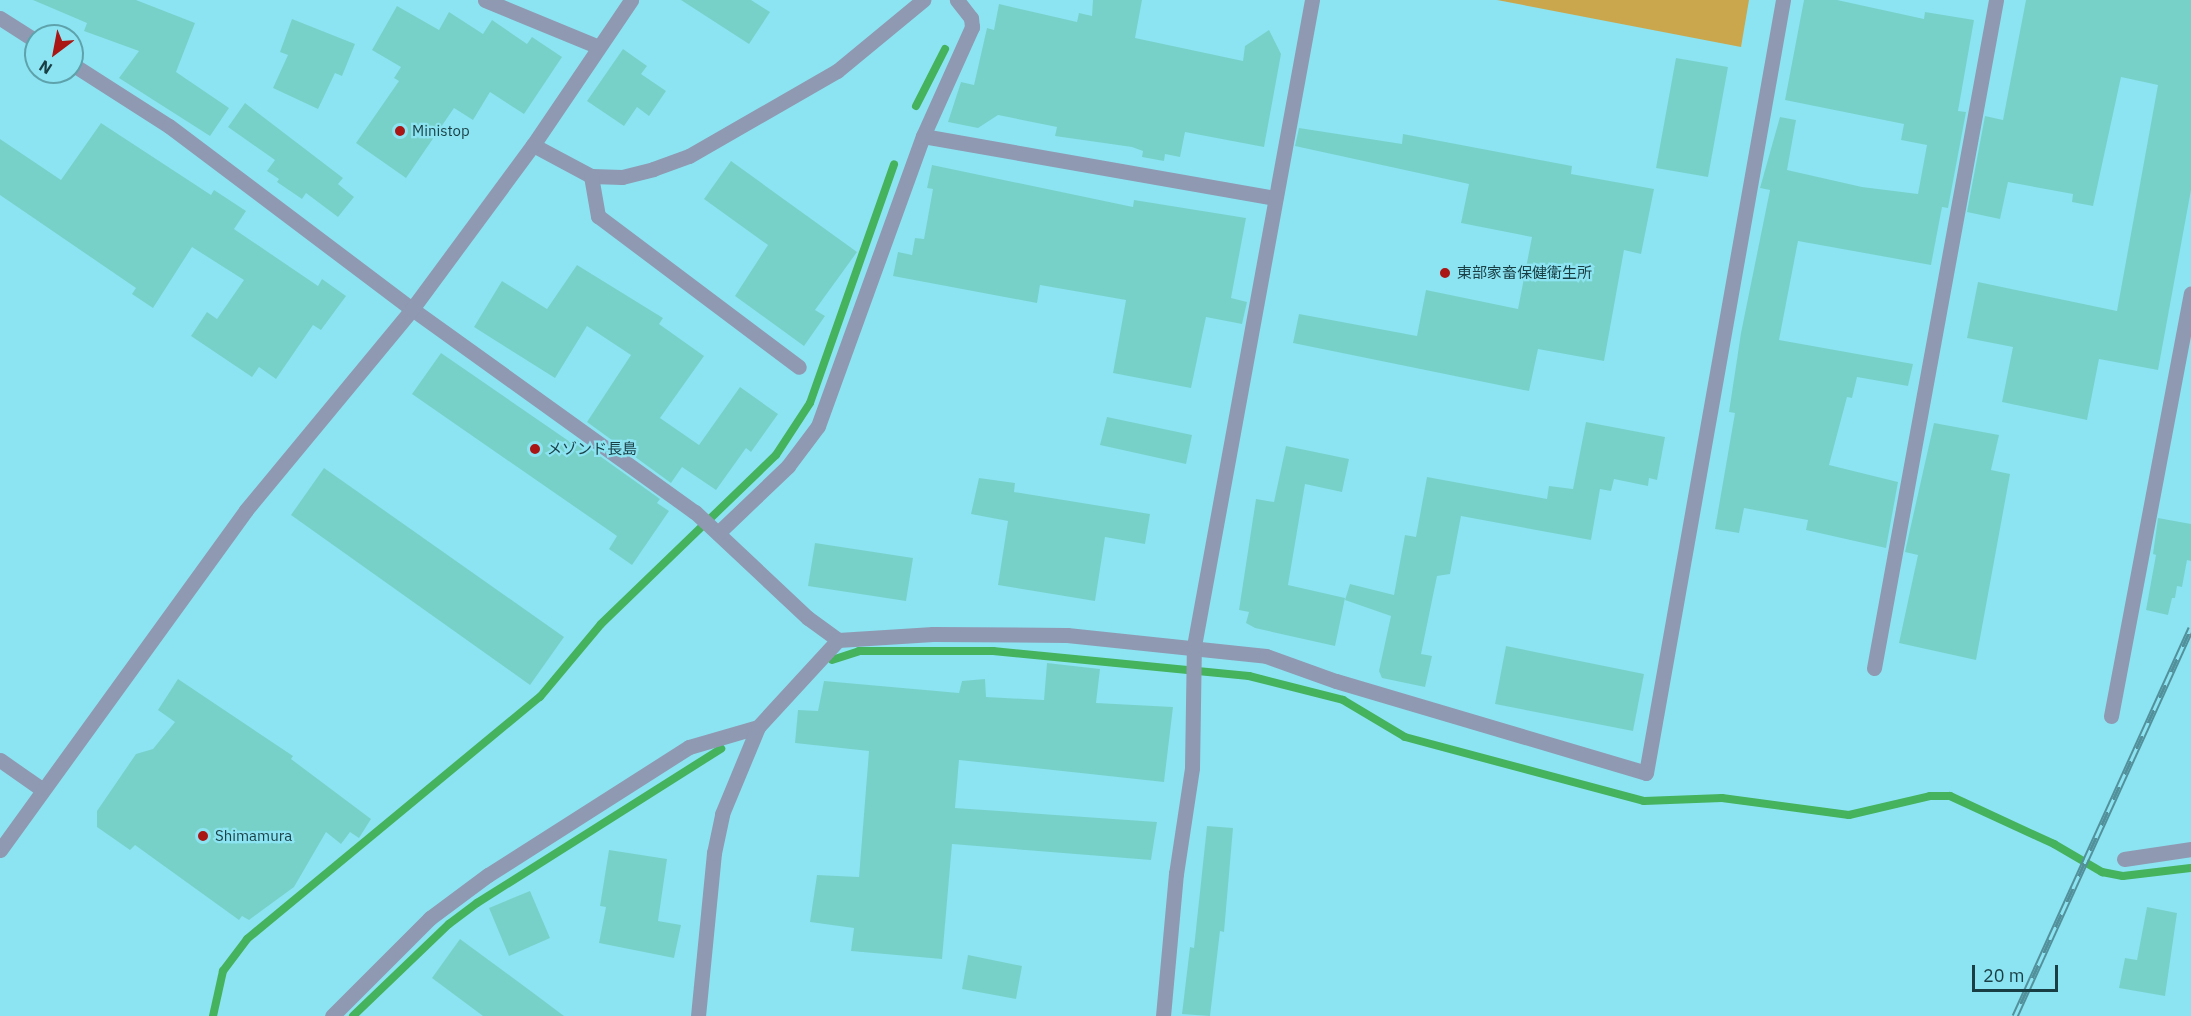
<!DOCTYPE html>
<meta charset="utf-8">
<style>
body{margin:0}
#map{position:relative;width:2191px;height:1016px;overflow:hidden;background:#8ce4f2;font-family:"IBM Plex Sans","Noto Sans JP",sans-serif}
div>[style]{position:absolute}
[style*='--x']{left:calc(var(--x)*1px);top:calc(var(--y)*1px);width:calc(var(--w)*1px);rotate:calc(var(--a)*1deg)}
.green>*{inset:0;background:#caa74d}
.stream>*{height:8px;margin:-4px;padding:0 4px;transform-origin:4px;border-radius:4px;background:#45b25e}
.building>*{inset:0;background:#78d1c9}
.minor>*{height:15px;margin:-7.5px;padding:0 7.5px;transform-origin:7.5px;border-radius:7.5px;background:#8f99b2}
.rail>*{height:7px;margin-top:-3.5px;transform-origin:0;background:repeating-linear-gradient(90deg,#8ce4f2 0 14px,#52919b 0 28px);box-sizing:border-box;border-block:2px solid #52919b}
.dots>*{width:16px;height:16px;translate:-50% -50%;box-sizing:border-box;border:3px solid #8ce4f2;border-radius:50%}
span{translate:-50% -50%;white-space:nowrap;text-align:center;line-height:1.15;-webkit-text-stroke:4.5px #8ce4f2;paint-order:stroke}
.poi-label{font-size:15px;color:#193e44}
.left{translate:0 -50%;text-align:left}
.north{position:absolute;left:24px;top:24px;width:60px;height:60px;box-sizing:border-box;background:#8ce4f2;border:2px solid #5ea2ac;border-radius:50%;rotate:212deg;font-size:16px;font-weight:700;line-height:24px;text-align:center;color:#193e44}
.north::after{content:'';display:block;margin:auto;width:21px;height:27px;background:#a91614;clip-path:polygon(50% 0,100% 100%,50% 72%,0 100%)}
.scale{position:absolute;left:1972px;top:965px;width:86px;height:27px;box-sizing:border-box;border:3px solid #193e44;border-top:0;padding-left:8px;font-size:18px;line-height:21px;white-space:nowrap;color:#193e44;-webkit-text-stroke:4px #8ce4f2;paint-order:stroke}
</style>
<div id="map">
<div class="green">
<div style="clip-path:polygon(1497px 0,1749px 0,1741px 47px)"></div>
</div>
<div class="stream">
<div style="--x:916;--y:106;--w:64;--a:-63"></div>
<div style="--x:832;--y:660;--w:28;--a:-18"></div>
<div style="--x:859;--y:651;--w:134;--a:0"></div>
<div style="--x:993;--y:651;--w:257;--a:5.6"></div>
<div style="--x:1249;--y:676;--w:97;--a:14.3"></div>
<div style="--x:1343;--y:700;--w:72;--a:30.8"></div>
<div style="--x:1405;--y:737;--w:247;--a:15"></div>
<div style="--x:1644;--y:801;--w:78;--a:-2.2"></div>
<div style="--x:1722;--y:798;--w:128;--a:7.6"></div>
<div style="--x:1849;--y:815;--w:83;--a:-13.2"></div>
<div style="--x:1930;--y:796;--w:20;--a:0"></div>
<div style="--x:1950;--y:796;--w:115;--a:24.8"></div>
<div style="--x:2054;--y:844;--w:56;--a:30.3"></div>
<div style="--x:2102;--y:872;--w:21;--a:11"></div>
<div style="--x:2123;--y:876;--w:68;--a:-6.7"></div>
<div style="--x:213;--y:1016;--w:46;--a:-77.5"></div>
<div style="--x:223;--y:971;--w:40;--a:-53"></div>
<div style="--x:247;--y:939;--w:380;--a:-39.6"></div>
<div style="--x:540;--y:697;--w:95;--a:-50.1"></div>
<div style="--x:601;--y:624;--w:243;--a:-44"></div>
<div style="--x:776;--y:455;--w:62;--a:-56.8"></div>
<div style="--x:810;--y:403;--w:253;--a:-70.6"></div>
<div style="--x:353;--y:1016;--w:133;--a:-43.8"></div>
<div style="--x:449;--y:924;--w:35;--a:-37"></div>
<div style="--x:477;--y:903;--w:289;--a:-32.3"></div>
</div>
<div class="building">
<div style="clip-path:polygon(33px 0,136px 0,195px 23px,176px 72px,229px 108px,210px 136px,119px 78px,139px 51px,84px 31px,87px 23px)"></div>
<div style="clip-path:polygon(681px 0,751px 0,770px 12px,749px 44px)"></div>
<div style="clip-path:polygon(1093px 0,1142px 0,1135px 38px,1243px 61px,1245px 46px,1269px 30px,1281px 54px,1264px 147px,1185px 132px,1180px 157px,1165px 154px,1164px 161px,1142px 157px,1143px 151px,1132px 147px,1055px 136px,1057px 127px,998px 115px,978px 128px,948px 122px,961px 82px,974px 85px,987px 28px,994px 30px,999px 4px,1077px 22px,1079px 13px,1092px 16px)"></div>
<div style="clip-path:polygon(1804px 0,1837px 0,1924px 19px,1925px 12px,1974px 20px,1958px 111px,1966px 112px,1948px 208px,1942px 207px,1931px 265px,1798px 241px,1779px 340px,1913px 364px,1908px 386px,1857px 377px,1852px 398px,1847px 397px,1829px 465px,1898px 482px,1886px 548px,1806px 530px,1808px 520px,1744px 508px,1739px 533px,1715px 529px,1735px 413px,1729px 412px,1741px 333px,1770px 190px,1760px 188px,1780px 117px,1796px 120px,1787px 170px,1862px 187px,1918px 194px,1927px 145px,1901px 140px,1904px 124px,1785px 100px)"></div>
<div style="clip-path:polygon(2026px 0,2191px 0,2191px 190px,2158px 370px,2099px 359px,2087px 420px,2002px 402px,2013px 347px,1967px 338px,1978px 282px,2117px 311px,2158px 85px,2121px 77px,2093px 206px,2072px 202px,2073px 194px,2008px 182px,2000px 219px,1967px 212px,1985px 116px,2003px 120px)"></div>
<div style="clip-path:polygon(397px 6px,439px 30px,449px 12px,483px 34px,492px 20px,527px 44px,532px 37px,562px 57px,524px 114px,490px 92px,473px 120px,454px 108px,406px 178px,356px 143px,399px 81px,394px 78px,401px 67px,372px 50px)"></div>
<div style="clip-path:polygon(292px 19px,355px 44px,342px 76px,335px 73px,318px 109px,273px 88px,288px 55px,280px 52px)"></div>
<div style="clip-path:polygon(623px 49px,647px 66px,641px 74px,666px 91px,649px 116px,637px 107px,624px 126px,587px 101px)"></div>
<div style="clip-path:polygon(1676px 58px,1728px 67px,1708px 177px,1656px 168px)"></div>
<div style="clip-path:polygon(245px 103px,343px 178px,338px 184px,354px 197px,338px 217px,306px 193px,302px 199px,277px 182px,279px 179px,267px 171px,275px 160px,228px 127px)"></div>
<div style="clip-path:polygon(101px 123px,211px 195px,214px 190px,246px 211px,234px 229px,318px 286px,322px 279px,346px 296px,321px 330px,313px 325px,276px 379px,259px 367px,252px 377px,191px 336px,207px 312px,217px 319px,244px 280px,192px 247px,153px 308px,132px 294px,136px 288px,0 195px,0 139px,61px 180px)"></div>
<div style="clip-path:polygon(1299px 128px,1402px 144px,1403px 134px,1572px 166px,1571px 174px,1654px 189px,1641px 254px,1624px 250px,1604px 361px,1538px 349px,1529px 391px,1293px 343px,1299px 314px,1417px 336px,1426px 290px,1518px 309px,1532px 237px,1461px 223px,1469px 184px,1295px 146px)"></div>
<div style="clip-path:polygon(731px 161px,857px 252px,815px 310px,825px 316px,804px 346px,735px 296px,768px 245px,704px 199px)"></div>
<div style="clip-path:polygon(932px 165px,1133px 207px,1134px 200px,1246px 218px,1231px 298px,1247px 302px,1242px 324px,1206px 317px,1191px 388px,1113px 373px,1126px 300px,1040px 285px,1037px 303px,893px 276px,898px 252px,912px 255px,915px 238px,924px 239px,933px 189px,927px 188px)"></div>
<div style="clip-path:polygon(577px 265px,663px 318px,659px 324px,704px 356px,660px 418px,699px 445px,740px 387px,778px 414px,751px 452px,746px 448px,716px 490px,682px 467px,671px 483px,587px 422px,631px 355px,587px 326px,555px 378px,474px 327px,502px 281px,547px 309px)"></div>
<div style="clip-path:polygon(441px 353px,573px 444px,576px 439px,660px 499px,657px 503px,669px 511px,632px 565px,609px 549px,617px 536px,412px 394px)"></div>
<div style="clip-path:polygon(1107px 417px,1192px 435px,1186px 464px,1100px 445px)"></div>
<div style="clip-path:polygon(1586px 422px,1665px 437px,1657px 480px,1649px 478px,1648px 486px,1614px 479px,1611px 491px,1600px 489px,1591px 540px,1461px 516px,1450px 574px,1437px 576px,1421px 654px,1432px 656px,1425px 687px,1382px 678px,1379px 671px,1391px 616px,1345px 600px,1350px 584px,1394px 595px,1405px 535px,1416px 537px,1427px 477px,1547px 499px,1549px 486px,1573px 489px)"></div>
<div style="clip-path:polygon(1934px 423px,1999px 435px,1991px 470px,2010px 474px,1976px 660px,1899px 643px,1918px 555px,1905px 552px)"></div>
<div style="clip-path:polygon(1286px 446px,1349px 459px,1342px 492px,1305px 484px,1288px 585px,1345px 598px,1335px 646px,1255px 628px,1246px 623px,1249px 612px,1239px 610px,1256px 499px,1274px 502px)"></div>
<div style="clip-path:polygon(324px 468px,564px 637px,530px 685px,291px 515px)"></div>
<div style="clip-path:polygon(979px 478px,1015px 483px,1014px 492px,1150px 514px,1145px 544px,1105px 537px,1095px 601px,998px 585px,1008px 521px,971px 514px)"></div>
<div style="clip-path:polygon(2158px 518px,2191px 524px,2191px 561px,2187px 560px,2182px 587px,2177px 586px,2175px 598px,2172px 598px,2168px 615px,2146px 610px,2156px 555px,2153px 554px)"></div>
<div style="clip-path:polygon(815px 543px,913px 558px,906px 601px,808px 586px)"></div>
<div style="clip-path:polygon(1506px 646px,1644px 674px,1633px 731px,1495px 704px)"></div>
<div style="clip-path:polygon(1047px 663px,1100px 669px,1096px 703px,1173px 707px,1164px 782px,959px 760px,955px 808px,1157px 822px,1151px 860px,952px 844px,942px 959px,851px 951px,854px 928px,810px 922px,817px 875px,859px 877px,869px 751px,795px 743px,798px 710px,818px 711px,824px 681px,959px 693px,962px 681px,985px 679px,986px 697px,1044px 700px)"></div>
<div style="clip-path:polygon(178px 679px,293px 756px,291px 759px,371px 819px,359px 838px,350px 832px,341px 844px,326px 832px,294px 887px,249px 920px,242px 916px,239px 920px,135px 845px,130px 850px,97px 827px,97px 811px,136px 754px,153px 749px,175px 722px,158px 710px)"></div>
<div style="clip-path:polygon(1207px 826px,1233px 828px,1224px 932px,1220px 931px,1210px 1016px,1182px 1014px,1190px 947px,1194px 948px)"></div>
<div style="clip-path:polygon(609px 850px,667px 859px,658px 921px,681px 925px,674px 958px,599px 943px,606px 907px,600px 906px)"></div>
<div style="clip-path:polygon(530px 891px,550px 938px,509px 956px,489px 908px)"></div>
<div style="clip-path:polygon(2147px 907px,2177px 913px,2165px 996px,2119px 988px,2125px 958px,2137px 960px)"></div>
<div style="clip-path:polygon(460px 939px,532px 992px,564px 1016px,483px 1016px,432px 978px)"></div>
<div style="clip-path:polygon(968px 955px,1022px 966px,1016px 999px,962px 989px)"></div>
</div>
<div class="minor">
<div style="--x:485;--y:0;--w:123;--a:22.4"></div>
<div style="--x:0;--y:18;--w:43;--a:32.6"></div>
<div style="--x:72;--y:64;--w:115;--a:32.6"></div>
<div style="--x:169;--y:126;--w:304;--a:37"></div>
<div style="--x:412;--y:309;--w:348;--a:35.7"></div>
<div style="--x:695;--y:512;--w:155;--a:43.2"></div>
<div style="--x:808;--y:618;--w:37;--a:36"></div>
<div style="--x:838;--y:640;--w:95;--a:-3.6"></div>
<div style="--x:933;--y:634;--w:134;--a:0.4"></div>
<div style="--x:1067;--y:635;--w:200;--a:6"></div>
<div style="--x:1266;--y:656;--w:74;--a:19.7"></div>
<div style="--x:1336;--y:681;--w:323;--a:16.5"></div>
<div style="--x:1646;--y:773;--w:785;--a:-79.95"></div>
<div style="--x:923;--y:136;--w:357;--a:10"></div>
<div style="--x:533;--y:145;--w:66;--a:28.1"></div>
<div style="--x:591;--y:176;--w:31;--a:2"></div>
<div style="--x:622;--y:177;--w:32;--a:-14"></div>
<div style="--x:653;--y:169;--w:38;--a:-20"></div>
<div style="--x:689;--y:156;--w:171;--a:-29.9"></div>
<div style="--x:837;--y:71;--w:112;--a:-39.5"></div>
<div style="--x:591;--y:176;--w:41;--a:80.1"></div>
<div style="--x:598;--y:216;--w:251;--a:36.9"></div>
<div style="--x:718;--y:533;--w:97;--a:-43.7"></div>
<div style="--x:788;--y:466;--w:50;--a:-53.1"></div>
<div style="--x:818;--y:426;--w:308;--a:-70.1"></div>
<div style="--x:923;--y:136;--w:120;--a:-65.8"></div>
<div style="--x:972;--y:27;--w:9;--a:-96"></div>
<div style="--x:971;--y:18;--w:23;--a:-128"></div>
<div style="--x:1874;--y:668;--w:679;--a:-79.65"></div>
<div style="--x:2111;--y:716;--w:430;--a:-79.3"></div>
<div style="--x:0;--y:760;--w:52;--a:34.9"></div>
<div style="--x:0;--y:850;--w:420;--a:-54.1"></div>
<div style="--x:246;--y:510;--w:261;--a:-50.4"></div>
<div style="--x:412;--y:309;--w:204;--a:-53.6"></div>
<div style="--x:533;--y:145;--w:175;--a:-55.9"></div>
<div style="--x:2124;--y:859;--w:68;--a:-8.5"></div>
<div style="--x:332;--y:1016;--w:139;--a:-45"></div>
<div style="--x:430;--y:918;--w:72;--a:-36.6"></div>
<div style="--x:488;--y:875;--w:238;--a:-32.5"></div>
<div style="--x:689;--y:747;--w:72;--a:-16.2"></div>
<div style="--x:698;--y:1016;--w:164;--a:-84.4"></div>
<div style="--x:714;--y:853;--w:40;--a:-78"></div>
<div style="--x:722;--y:814;--w:94;--a:-67.5"></div>
<div style="--x:758;--y:727;--w:118;--a:-47.4"></div>
<div style="--x:1163;--y:1016;--w:143;--a:-84.8"></div>
<div style="--x:1176;--y:874;--w:107;--a:-81.4"></div>
<div style="--x:1192;--y:768;--w:122;--a:-89.1"></div>
<div style="--x:1194;--y:646;--w:657;--a:-79.65"></div>
</div>
<div class="rail">
<div style="--x:2015;--y:1016;--w:426;--a:-65.6"></div>
</div>
<div class="dots">
<div style="left:400px;top:131px;background:#a91614"></div>
<div style="left:1445px;top:273px;background:#a91614"></div>
<div style="left:535px;top:449px;background:#a91614"></div>
<div style="left:203px;top:836px;background:#a91614"></div>
</div>
<div class="poi-label">
<span class="left" style="left:412px;top:131px">Ministop</span>
<span class="left" style="left:1457px;top:273px">東部家畜保健衛生所</span>
<span class="left" style="left:547px;top:449px">メゾンド長島</span>
<span class="left" style="left:215px;top:836px">Shimamura</span>
</div>
<div class="north">N</div>
<div class="scale">20 m</div>
</div>
